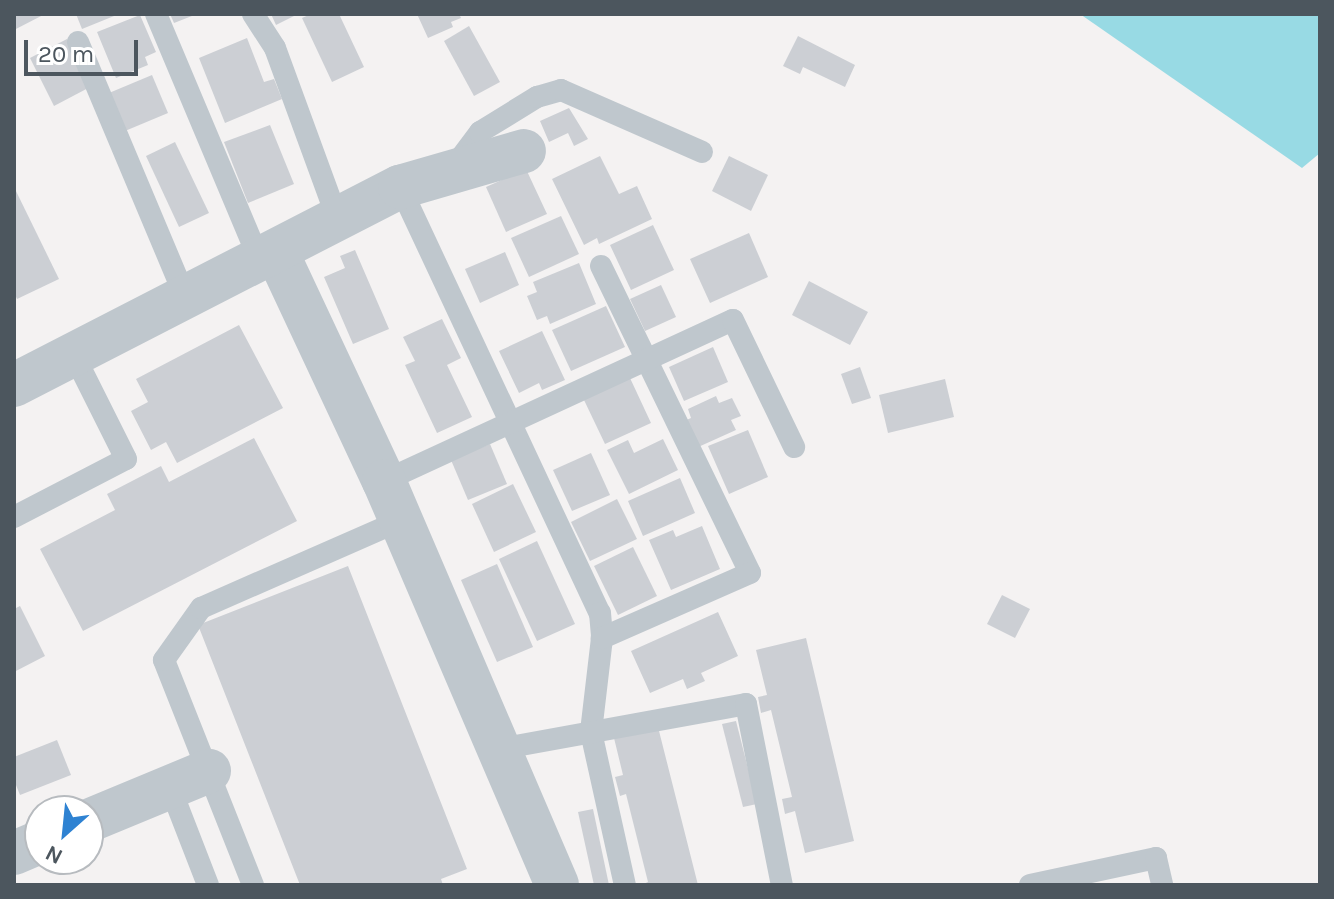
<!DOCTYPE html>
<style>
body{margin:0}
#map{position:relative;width:1334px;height:899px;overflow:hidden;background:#f4f2f2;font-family:Karla,sans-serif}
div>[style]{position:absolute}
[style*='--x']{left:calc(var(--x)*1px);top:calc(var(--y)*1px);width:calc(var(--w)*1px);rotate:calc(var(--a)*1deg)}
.water>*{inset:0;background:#98dae4}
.building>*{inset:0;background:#cccfd4}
.lane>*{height:22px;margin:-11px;padding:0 11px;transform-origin:11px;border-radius:11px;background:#bfc7cd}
.street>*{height:44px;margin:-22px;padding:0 22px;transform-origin:22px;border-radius:22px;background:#bfc7cd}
span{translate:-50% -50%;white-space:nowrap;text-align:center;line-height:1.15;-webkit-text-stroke:8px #fff;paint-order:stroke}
.frame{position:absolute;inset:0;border:16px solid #4c565e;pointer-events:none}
.north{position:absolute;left:24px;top:795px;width:80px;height:80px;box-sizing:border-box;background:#fff;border:2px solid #b7bbbf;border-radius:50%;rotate:207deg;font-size:22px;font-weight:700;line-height:32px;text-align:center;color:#4c565e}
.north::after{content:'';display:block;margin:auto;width:28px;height:36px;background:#2e82d2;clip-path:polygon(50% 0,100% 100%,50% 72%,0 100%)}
.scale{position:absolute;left:24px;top:40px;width:114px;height:36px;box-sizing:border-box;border:4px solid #4c565e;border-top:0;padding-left:10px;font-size:24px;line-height:28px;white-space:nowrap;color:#4c565e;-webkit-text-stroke:6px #fff;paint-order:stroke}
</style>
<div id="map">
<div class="water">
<div style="clip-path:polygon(1080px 14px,1320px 14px,1320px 153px,1302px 168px)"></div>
</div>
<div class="building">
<div style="clip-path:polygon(14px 14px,45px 14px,14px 30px)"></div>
<div style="clip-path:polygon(76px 14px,119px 14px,82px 29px)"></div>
<div style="clip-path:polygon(170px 14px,197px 14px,174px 23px)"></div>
<div style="clip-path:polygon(271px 14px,298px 14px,276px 25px)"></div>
<div style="clip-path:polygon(311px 14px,339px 14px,364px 67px,332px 82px,302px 18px)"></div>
<div style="clip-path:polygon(417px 14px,459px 14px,461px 18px,451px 22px,453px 27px,428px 38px)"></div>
<div style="clip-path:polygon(140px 15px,156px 52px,145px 57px,148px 65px,116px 78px,97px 32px)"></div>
<div style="clip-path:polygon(469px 26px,500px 82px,474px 96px,444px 41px)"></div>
<div style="clip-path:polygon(798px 36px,855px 65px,845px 87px,803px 67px,800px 74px,783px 66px)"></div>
<div style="clip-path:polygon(247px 38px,264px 82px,274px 79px,282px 99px,225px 123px,199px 58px)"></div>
<div style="clip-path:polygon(67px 39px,92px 86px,54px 106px,30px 58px)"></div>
<div style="clip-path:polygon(152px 75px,168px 113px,125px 131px,109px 93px)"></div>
<div style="clip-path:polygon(569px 108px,588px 139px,574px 146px,568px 133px,549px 142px,540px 121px)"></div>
<div style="clip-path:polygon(270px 125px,294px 184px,248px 203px,224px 142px)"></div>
<div style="clip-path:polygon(175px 142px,209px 213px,179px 227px,146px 156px)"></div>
<div style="clip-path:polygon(600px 156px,619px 194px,637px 186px,652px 219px,599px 244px,597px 238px,584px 245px,552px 179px)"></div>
<div style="clip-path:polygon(729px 156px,768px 175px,751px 211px,712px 191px)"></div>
<div style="clip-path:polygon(526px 169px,547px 214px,506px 232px,486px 187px)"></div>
<div style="clip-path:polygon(14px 187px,59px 279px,17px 299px,14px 292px)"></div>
<div style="clip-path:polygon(561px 216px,579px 254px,529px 277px,511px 238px)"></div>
<div style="clip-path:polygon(653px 225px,674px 270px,631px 290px,610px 245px)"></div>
<div style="clip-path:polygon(749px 233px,768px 277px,710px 303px,690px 259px)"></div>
<div style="clip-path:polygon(355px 250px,389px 329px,353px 344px,324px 277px,345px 268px,340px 256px)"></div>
<div style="clip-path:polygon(505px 252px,519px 285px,480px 303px,465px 269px)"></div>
<div style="clip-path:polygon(579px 263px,596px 304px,550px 324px,547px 316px,537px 320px,527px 296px,537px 292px,533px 282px)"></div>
<div style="clip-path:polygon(809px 281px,868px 312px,850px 345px,792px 315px)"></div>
<div style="clip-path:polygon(661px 285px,676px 317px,645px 331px,630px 299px)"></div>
<div style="clip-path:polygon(606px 306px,625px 347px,571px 371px,552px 330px)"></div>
<div style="clip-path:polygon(442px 319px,461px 358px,447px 365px,472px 417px,437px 433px,405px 365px,415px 361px,403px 337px)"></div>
<div style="clip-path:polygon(239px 325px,283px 408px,177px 463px,166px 442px,151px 450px,131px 411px,148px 402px,136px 379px)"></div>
<div style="clip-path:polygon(542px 331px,565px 380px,542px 390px,539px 383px,519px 393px,499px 351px)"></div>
<div style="clip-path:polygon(713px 347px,728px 382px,684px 401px,669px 367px)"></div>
<div style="clip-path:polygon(860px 367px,871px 398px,852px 404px,841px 374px)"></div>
<div style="clip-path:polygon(630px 378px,651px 423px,605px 444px,584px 400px)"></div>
<div style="clip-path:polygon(945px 379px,954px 417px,888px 433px,879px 395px)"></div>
<div style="clip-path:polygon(716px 396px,719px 403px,732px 398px,741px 416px,731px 420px,736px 430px,696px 448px,684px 421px,691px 418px,688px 409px)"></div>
<div style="clip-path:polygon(748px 430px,768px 477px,729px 494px,708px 446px)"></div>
<div style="clip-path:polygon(254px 438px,297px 521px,83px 631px,40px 549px,115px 510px,107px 494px,161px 466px,169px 482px)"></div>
<div style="clip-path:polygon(663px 439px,678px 470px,629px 494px,607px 450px,628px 440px,634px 453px)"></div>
<div style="clip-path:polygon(490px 444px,507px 484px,468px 500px,451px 460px)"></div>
<div style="clip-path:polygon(591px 453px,610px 495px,572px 511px,553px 470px)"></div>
<div style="clip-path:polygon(680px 478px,695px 513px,643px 536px,628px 501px)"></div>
<div style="clip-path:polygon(513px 484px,536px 532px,494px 552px,472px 504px)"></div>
<div style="clip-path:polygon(617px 499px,637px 539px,590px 561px,571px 522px)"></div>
<div style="clip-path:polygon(702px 526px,720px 569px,671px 590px,649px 540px,673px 530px,676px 537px)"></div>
<div style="clip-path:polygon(537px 541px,575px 624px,537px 641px,499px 559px)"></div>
<div style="clip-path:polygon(633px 547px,657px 596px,618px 615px,594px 566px)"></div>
<div style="clip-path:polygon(497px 564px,533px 647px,497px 662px,461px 580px)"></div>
<div style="clip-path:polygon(348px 566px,467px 869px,441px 879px,443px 885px,300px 885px,198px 625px)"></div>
<div style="clip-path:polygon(1002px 595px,1030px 609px,1015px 638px,987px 624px)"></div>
<div style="clip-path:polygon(20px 606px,45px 656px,14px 672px,14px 609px)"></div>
<div style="clip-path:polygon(718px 612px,738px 656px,701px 673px,705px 681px,687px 689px,683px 679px,650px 693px,631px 651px)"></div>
<div style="clip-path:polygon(806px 638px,854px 841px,805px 853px,795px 811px,785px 814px,782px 799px,792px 797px,771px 710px,761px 713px,758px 697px,767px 695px,756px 650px)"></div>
<div style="clip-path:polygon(736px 721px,757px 804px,743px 807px,722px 724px)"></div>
<div style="clip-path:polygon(658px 727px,698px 885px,641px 885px,648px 882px,626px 794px,620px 796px,615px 777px,623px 775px,614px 738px)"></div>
<div style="clip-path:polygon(57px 740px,71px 775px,20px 795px,14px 780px,14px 757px)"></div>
<div style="clip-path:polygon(593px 809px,609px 885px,594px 885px,578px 812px)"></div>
</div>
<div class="lane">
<div style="--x:156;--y:14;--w:269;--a:67.2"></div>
<div style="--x:253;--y:14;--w:40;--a:57.1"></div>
<div style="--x:275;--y:48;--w:183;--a:69.9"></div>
<div style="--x:78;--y:42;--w:279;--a:67.2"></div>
<div style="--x:453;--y:168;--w:45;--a:-53.1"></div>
<div style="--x:480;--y:132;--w:67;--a:-31.6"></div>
<div style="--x:537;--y:97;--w:25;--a:-16"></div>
<div style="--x:561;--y:90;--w:154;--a:23.7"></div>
<div style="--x:400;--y:187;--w:471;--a:64.9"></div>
<div style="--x:600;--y:613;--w:25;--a:85"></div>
<div style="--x:602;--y:638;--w:95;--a:96.7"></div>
<div style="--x:591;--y:732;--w:157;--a:77.5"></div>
<div style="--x:601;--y:266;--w:341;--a:64.1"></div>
<div style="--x:750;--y:573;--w:162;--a:156.3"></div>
<div style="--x:384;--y:481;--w:384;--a:-24.8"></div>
<div style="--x:733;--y:320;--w:141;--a:64.3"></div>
<div style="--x:14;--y:517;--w:126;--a:-27.4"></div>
<div style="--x:126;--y:459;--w:116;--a:-116.6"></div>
<div style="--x:499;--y:749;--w:251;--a:-10.3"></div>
<div style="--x:746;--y:704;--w:185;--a:78.8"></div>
<div style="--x:170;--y:787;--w:105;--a:68.8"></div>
<div style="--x:253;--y:885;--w:242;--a:-111.6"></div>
<div style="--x:164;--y:660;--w:64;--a:-54.6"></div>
<div style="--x:201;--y:608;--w:219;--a:-23.7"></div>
<div style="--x:1030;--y:885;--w:129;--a:-12.1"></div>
<div style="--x:1156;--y:858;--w:28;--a:77"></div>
</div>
<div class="street">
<div style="--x:277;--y:253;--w:252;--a:64.9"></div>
<div style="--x:384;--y:481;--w:439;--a:66.8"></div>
<div style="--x:14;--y:385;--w:434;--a:-27.2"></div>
<div style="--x:400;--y:187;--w:129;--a:-16.2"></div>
<div style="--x:88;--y:821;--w:131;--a:-22.5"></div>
<div style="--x:14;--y:853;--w:28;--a:-23"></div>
</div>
<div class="frame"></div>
<div class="north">N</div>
<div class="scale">20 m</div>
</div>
